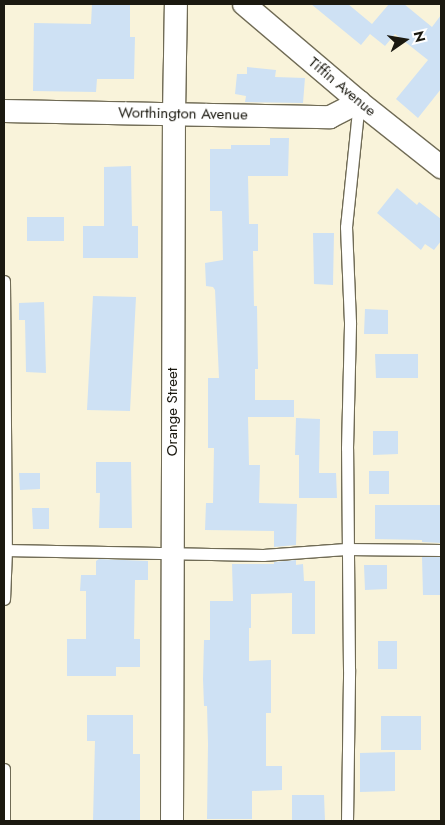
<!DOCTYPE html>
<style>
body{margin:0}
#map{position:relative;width:445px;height:825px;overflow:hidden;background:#f9f3da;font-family:Jost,sans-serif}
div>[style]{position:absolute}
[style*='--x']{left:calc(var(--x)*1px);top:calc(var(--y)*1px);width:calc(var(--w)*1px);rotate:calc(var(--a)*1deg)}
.building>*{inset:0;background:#cee1f4}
.roads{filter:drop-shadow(1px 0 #706b55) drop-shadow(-1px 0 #706b55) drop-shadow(0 1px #706b55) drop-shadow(0 -1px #706b55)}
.lane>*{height:11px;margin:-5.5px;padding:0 5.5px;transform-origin:5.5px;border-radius:5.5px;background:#fff}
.street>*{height:22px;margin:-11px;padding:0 11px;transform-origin:11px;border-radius:11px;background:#fff}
span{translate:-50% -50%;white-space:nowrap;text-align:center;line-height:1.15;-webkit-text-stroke:4px #fff;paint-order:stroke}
.street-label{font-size:15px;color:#1b1910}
.frame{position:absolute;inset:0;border:5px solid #1b1910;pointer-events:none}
.north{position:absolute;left:380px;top:15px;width:50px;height:50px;-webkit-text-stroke:4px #fff;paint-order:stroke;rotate:77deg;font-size:14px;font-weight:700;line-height:20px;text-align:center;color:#1b1910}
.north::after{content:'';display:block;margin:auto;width:18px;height:22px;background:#1b1910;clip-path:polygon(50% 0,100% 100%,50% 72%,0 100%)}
</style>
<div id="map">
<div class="building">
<div style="clip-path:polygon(92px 4px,130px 4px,130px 37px,135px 37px,134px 79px,97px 79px,96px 92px,33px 91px,34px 23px,91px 24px)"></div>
<div style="clip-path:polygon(311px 4px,348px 4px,372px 24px,389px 4px,404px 4px,432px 27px,441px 15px,441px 89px,418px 118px,396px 99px,428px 60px,395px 34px,385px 46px,370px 34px,361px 45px)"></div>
<div style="clip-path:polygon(247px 67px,276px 70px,275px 77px,305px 78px,303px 103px,245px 102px,246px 96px,235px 94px,237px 74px,247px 74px)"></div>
<div style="clip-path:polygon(270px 138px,289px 138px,288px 176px,248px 176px,249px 224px,258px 224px,258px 251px,253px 251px,254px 306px,257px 306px,258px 369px,255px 369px,255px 400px,294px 400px,294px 417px,248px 417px,249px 465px,260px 465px,259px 503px,297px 504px,296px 545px,274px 547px,274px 531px,205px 530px,206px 503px,213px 503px,214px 448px,208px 448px,208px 378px,219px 378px,215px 290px,213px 287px,206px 286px,205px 263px,223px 260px,222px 211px,210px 211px,210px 149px,231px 149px,231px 145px,270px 145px)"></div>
<div style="clip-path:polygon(131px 166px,132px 226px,138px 226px,138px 258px,83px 258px,83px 226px,104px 226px,104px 167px)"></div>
<div style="clip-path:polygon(397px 188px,417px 205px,419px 202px,441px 219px,441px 241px,434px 250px,425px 244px,421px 250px,377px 213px)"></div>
<div style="clip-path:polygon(27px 217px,64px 217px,64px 241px,27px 241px)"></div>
<div style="clip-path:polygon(313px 233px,334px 233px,333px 285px,314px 284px)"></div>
<div style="clip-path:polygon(93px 296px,136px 297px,130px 411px,87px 410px)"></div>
<div style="clip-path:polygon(44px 302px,46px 373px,26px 372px,25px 320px,19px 320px,19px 303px)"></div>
<div style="clip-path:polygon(365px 309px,388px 310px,388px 334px,364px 334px)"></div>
<div style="clip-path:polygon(375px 354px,418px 354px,418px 378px,376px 378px)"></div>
<div style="clip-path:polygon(296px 418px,320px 419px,319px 473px,336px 473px,337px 498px,299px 498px,299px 455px,295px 455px)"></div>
<div style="clip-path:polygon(373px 431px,398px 431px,398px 454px,373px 455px)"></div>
<div style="clip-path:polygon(96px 462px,131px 462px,132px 528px,99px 528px,100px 493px,96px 493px)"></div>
<div style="clip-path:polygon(369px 471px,389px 471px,389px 494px,369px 494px)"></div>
<div style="clip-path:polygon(19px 473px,40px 473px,40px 489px,20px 490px)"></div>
<div style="clip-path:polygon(375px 505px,441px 505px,441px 543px,422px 542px,422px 540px,375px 539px)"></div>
<div style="clip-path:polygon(32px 508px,49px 508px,49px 529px,33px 529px)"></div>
<div style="clip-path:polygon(422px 557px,441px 557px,441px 595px,423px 595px)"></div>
<div style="clip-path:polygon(99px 559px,148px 561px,148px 580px,135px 580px,134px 639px,140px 639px,140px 667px,116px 667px,116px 676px,67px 676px,67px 639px,86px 639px,86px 591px,80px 591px,81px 575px,96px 575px,96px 561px)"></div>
<div style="clip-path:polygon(296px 560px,296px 565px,303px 564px,304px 581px,315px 581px,315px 634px,292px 634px,292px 593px,251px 594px,251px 628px,249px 628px,249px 661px,271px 660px,271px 713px,266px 713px,266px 766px,282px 766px,282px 790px,252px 791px,252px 819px,207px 819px,208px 744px,207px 706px,204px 706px,203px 679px,204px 640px,210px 640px,210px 601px,233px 601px,232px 564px,274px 564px,274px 562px)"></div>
<div style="clip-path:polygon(364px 565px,387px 565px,387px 589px,365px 590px)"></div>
<div style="clip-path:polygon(378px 641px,397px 641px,397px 669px,378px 669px)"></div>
<div style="clip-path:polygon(87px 715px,133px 715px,133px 754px,140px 754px,140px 821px,93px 821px,95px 741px,87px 741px)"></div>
<div style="clip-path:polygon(381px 716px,421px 716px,421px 750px,381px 750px)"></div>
<div style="clip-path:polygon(395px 752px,395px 791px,360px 792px,360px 753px)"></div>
<div style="clip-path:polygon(292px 795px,324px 795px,325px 821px,292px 821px)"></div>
</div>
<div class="roads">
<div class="lane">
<div style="--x:4;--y:281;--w:269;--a:89.6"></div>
<div style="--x:6;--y:550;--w:49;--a:92.3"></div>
<div style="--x:4;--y:550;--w:259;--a:1.1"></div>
<div style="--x:263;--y:555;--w:83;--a:-4.1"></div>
<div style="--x:346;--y:549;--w:95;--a:0.6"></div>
<div style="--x:4;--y:769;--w:52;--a:90"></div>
<div style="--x:347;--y:821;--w:152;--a:-89.2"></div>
<div style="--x:349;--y:669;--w:221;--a:-90.5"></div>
<div style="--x:347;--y:448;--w:126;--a:-88.6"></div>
<div style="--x:350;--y:322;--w:95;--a:-92.4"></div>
<div style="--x:346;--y:227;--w:126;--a:-84.1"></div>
</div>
<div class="street">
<div style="--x:244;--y:4;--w:151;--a:40.4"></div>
<div style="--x:359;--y:102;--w:105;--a:38.4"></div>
<div style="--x:4;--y:111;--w:326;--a:1.1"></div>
<div style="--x:330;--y:117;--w:33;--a:-27"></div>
<div style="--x:172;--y:821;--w:707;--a:-89.84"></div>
<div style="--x:174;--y:114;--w:110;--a:-89"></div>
</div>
</div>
<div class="street-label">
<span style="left:342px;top:87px;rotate:40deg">Tiffin Avenue</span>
<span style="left:183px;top:114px;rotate:1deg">Worthington Avenue</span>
<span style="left:173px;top:412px;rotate:-90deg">Orange Street</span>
</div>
<div class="frame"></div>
<div class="north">N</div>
</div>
